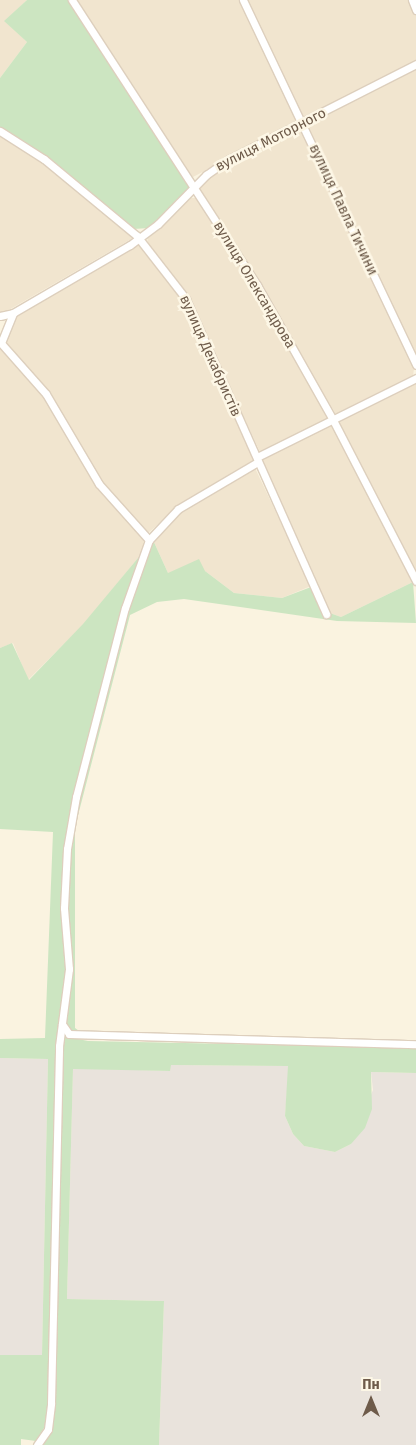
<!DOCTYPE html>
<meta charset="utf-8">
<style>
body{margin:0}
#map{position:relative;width:416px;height:1445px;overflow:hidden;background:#faf3e0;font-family:"Fira Sans",sans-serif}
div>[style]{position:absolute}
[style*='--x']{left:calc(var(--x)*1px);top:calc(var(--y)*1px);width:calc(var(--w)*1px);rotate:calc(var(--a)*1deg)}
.residential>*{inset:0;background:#f1e5cf}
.industrial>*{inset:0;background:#e9e3dc}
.green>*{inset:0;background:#cce5c1}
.roads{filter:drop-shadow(1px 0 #ddcfbd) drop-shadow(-1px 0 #ddcfbd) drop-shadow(0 1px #ddcfbd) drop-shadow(0 -1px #ddcfbd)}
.minor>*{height:7px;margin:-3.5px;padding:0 3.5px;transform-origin:3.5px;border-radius:3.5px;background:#fff}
span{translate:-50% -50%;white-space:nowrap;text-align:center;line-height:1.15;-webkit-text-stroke:5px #fdf7e6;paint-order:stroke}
.street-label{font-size:14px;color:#6e5b4a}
.north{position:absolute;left:346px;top:1375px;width:50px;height:50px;-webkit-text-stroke:4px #fdf7e6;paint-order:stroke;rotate:0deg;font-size:14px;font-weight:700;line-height:20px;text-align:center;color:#6e5b4a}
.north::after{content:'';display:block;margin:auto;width:18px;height:22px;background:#6e5b4a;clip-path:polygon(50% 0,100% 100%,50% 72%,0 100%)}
</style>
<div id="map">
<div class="residential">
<div style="clip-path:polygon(0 0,27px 0,5px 21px,27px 42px,0 78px)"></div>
<div style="clip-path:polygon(74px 0,242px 0,297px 122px,193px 177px,165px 142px)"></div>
<div style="clip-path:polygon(244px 0,411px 0,416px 16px,416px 62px,302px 119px)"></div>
<div style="clip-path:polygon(416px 68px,416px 359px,309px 128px,312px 122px)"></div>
<div style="clip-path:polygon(293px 130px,301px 130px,414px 369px,413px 376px,337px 416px,198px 187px,219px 168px)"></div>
<div style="clip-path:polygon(0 134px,43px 161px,133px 238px,0 315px)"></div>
<div style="clip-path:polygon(191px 198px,197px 198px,255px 286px,329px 420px,260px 452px,197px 317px,147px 245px,148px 236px)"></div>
<div style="clip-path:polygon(138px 242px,178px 289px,254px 457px,252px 462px,177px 508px,148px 533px,101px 483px,65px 424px,4px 343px,13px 315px)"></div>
<div style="clip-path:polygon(0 345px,36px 383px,84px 466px,144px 539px,143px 552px,84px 624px,28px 680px,13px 643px,0 648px)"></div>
<div style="clip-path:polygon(416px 381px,416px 575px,338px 422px)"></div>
<div style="clip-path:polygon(331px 424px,413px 582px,341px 617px,327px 612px,259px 461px)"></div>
<div style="clip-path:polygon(255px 468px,311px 586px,282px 598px,234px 593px,205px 571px,168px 573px,153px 540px,179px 511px)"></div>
</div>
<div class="industrial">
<div style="clip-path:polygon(0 1058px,48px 1059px,42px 1355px,0 1355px)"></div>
<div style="clip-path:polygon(170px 1065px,289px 1066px,285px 1116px,293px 1134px,304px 1146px,335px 1152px,351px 1144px,373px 1090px,371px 1072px,416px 1073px,416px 1445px,159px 1445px,164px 1301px,67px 1299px,73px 1068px,170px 1071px)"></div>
</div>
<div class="green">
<div style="clip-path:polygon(27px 0,70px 0,190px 187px,150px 228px,133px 229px,0 128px,0 78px,27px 42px,4px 21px)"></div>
<div style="clip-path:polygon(153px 540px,168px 573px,199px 559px,205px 571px,234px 593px,282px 598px,311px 587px,327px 612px,341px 617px,413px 582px,416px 623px,337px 621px,184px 599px,157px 602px,130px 615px,75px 827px,75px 1028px,82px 1033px,71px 1032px,64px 1020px,71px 830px,127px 610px)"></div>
<div style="clip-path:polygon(143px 552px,65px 849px,67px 969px,51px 1240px,49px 1404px,44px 1428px,36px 1441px,21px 1439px,21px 1445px,0 1445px,0 1355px,42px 1355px,48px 1059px,0 1058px,0 1039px,45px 1038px,53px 832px,0 829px,0 648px,12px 643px,29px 680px,83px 624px)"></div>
<div style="clip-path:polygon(63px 1036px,88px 1041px,416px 1048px,416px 1073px,371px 1072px,372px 1109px,365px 1128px,351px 1144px,335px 1152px,304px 1146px,293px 1134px,285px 1116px,288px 1066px,171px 1065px,170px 1071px,73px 1069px,67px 1299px,164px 1301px,159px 1445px,41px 1445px,51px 1430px)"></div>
</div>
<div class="roads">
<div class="minor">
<div style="--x:72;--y:0;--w:340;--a:57"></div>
<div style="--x:257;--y:285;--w:155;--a:60.6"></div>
<div style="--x:333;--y:420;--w:181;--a:62.7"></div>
<div style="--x:243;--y:0;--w:404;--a:64.6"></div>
<div style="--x:412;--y:0;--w:11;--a:68"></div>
<div style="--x:0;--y:131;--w:52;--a:32.5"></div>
<div style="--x:44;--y:159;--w:121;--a:39.6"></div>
<div style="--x:137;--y:236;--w:80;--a:52.1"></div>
<div style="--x:186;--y:299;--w:345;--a:66"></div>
<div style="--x:0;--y:316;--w:13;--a:-13"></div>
<div style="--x:13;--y:313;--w:135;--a:-30.2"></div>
<div style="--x:130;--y:245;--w:35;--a:-37"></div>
<div style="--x:158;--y:224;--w:69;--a:-45.6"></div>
<div style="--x:206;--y:175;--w:28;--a:-35"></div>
<div style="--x:229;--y:159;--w:210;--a:-26.9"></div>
<div style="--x:0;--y:342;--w:69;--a:48.5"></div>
<div style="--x:46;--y:394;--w:104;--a:59.5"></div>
<div style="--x:99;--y:484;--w:75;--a:48.2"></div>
<div style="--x:1;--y:343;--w:32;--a:-68"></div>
<div style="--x:257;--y:457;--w:178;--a:-26.4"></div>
<div style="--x:62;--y:1024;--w:12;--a:55"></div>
<div style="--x:69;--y:1034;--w:347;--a:1.7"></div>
<div style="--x:37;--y:1445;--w:19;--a:-55"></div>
<div style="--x:48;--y:1429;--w:26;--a:-83"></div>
<div style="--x:51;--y:1403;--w:357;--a:-88.7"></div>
<div style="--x:59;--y:1046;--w:78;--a:-82.6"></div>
<div style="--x:69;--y:969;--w:61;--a:-94.7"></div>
<div style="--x:64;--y:908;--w:59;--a:-87.1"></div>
<div style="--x:67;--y:849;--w:53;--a:-80.2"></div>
<div style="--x:76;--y:797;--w:195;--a:-75.5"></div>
<div style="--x:125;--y:608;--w:72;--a:-70.6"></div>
<div style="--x:149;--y:540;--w:42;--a:-46.9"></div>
<div style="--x:178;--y:509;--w:91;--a:-30.5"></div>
</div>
</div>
<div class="street-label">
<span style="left:271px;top:140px;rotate:-27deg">вулиця Моторного</span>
<span style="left:343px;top:210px;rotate:65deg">вулиця Павла Тичини</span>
<span style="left:254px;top:285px;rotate:59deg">вулиця Олександрова</span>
<span style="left:210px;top:356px;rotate:66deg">вулиця Декабристів</span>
</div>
<div class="north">Пн</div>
</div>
